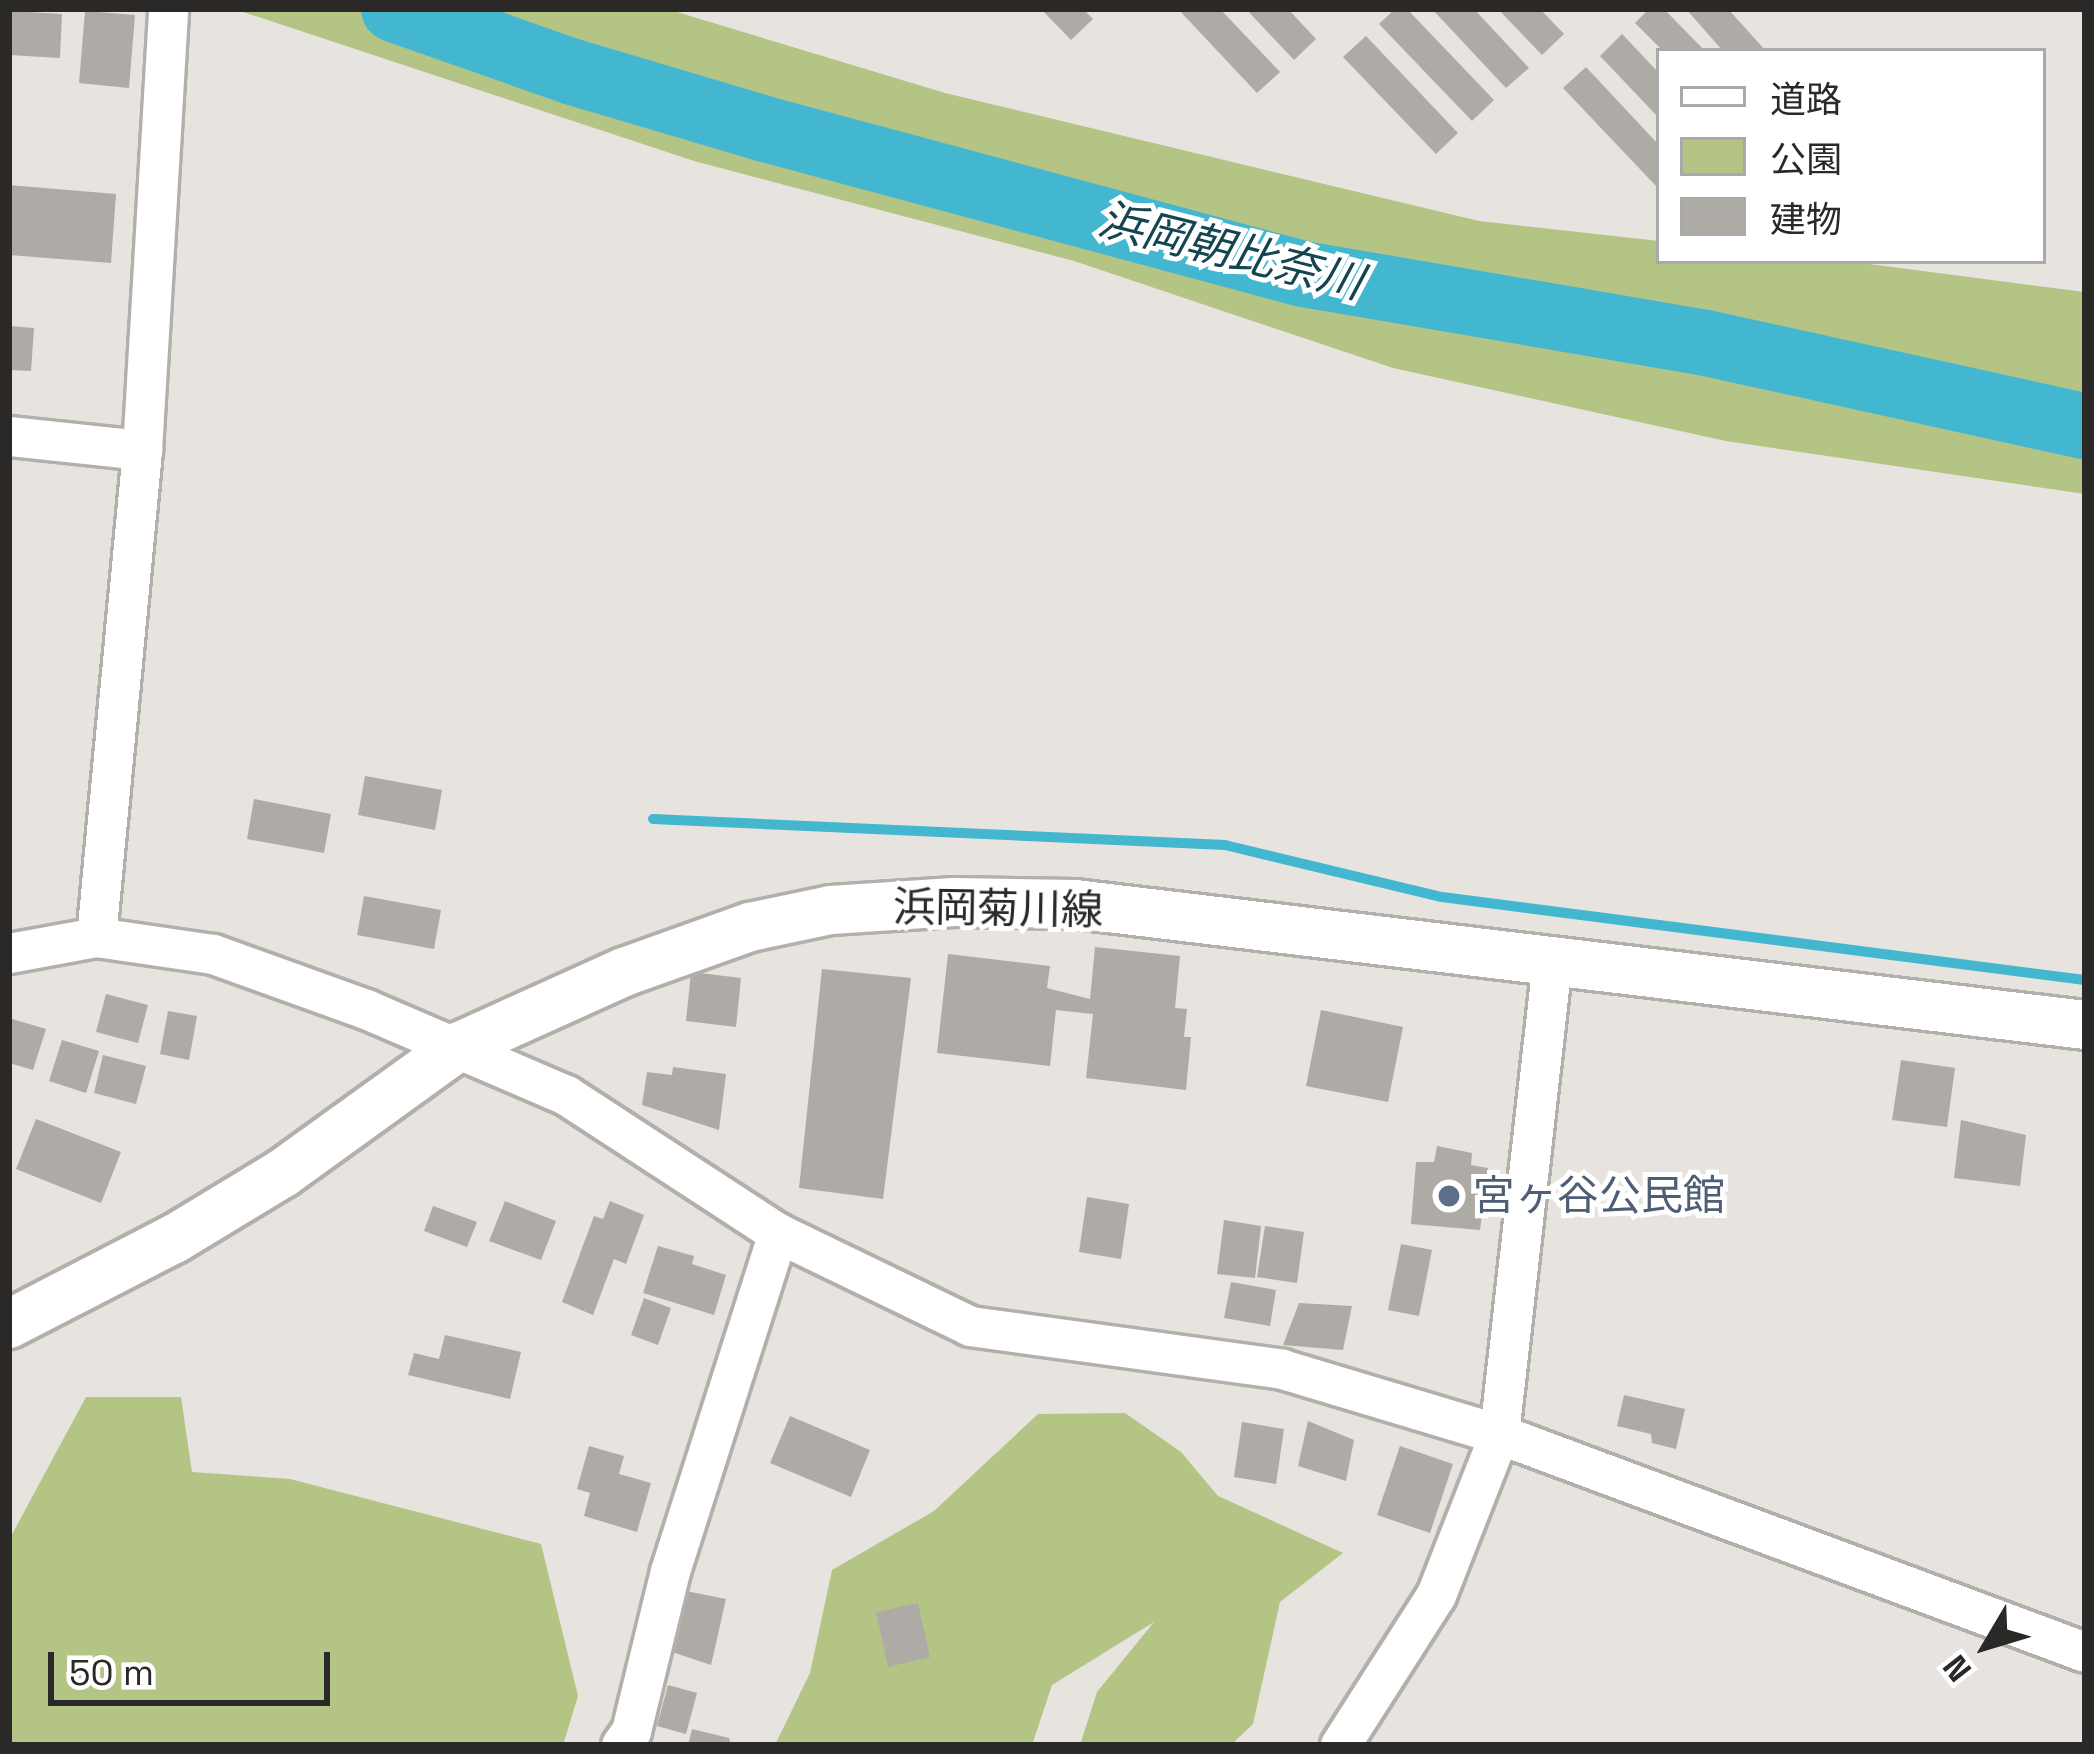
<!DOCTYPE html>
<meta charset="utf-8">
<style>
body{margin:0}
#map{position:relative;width:2094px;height:1754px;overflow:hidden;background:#e7e3de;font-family:"Space Grotesk","Noto Sans JP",sans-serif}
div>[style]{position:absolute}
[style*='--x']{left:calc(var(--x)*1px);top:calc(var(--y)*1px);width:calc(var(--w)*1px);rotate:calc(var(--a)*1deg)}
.green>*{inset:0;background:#b4c485}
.stream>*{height:10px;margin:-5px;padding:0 5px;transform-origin:5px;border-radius:5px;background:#44b7d0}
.river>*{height:66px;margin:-33px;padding:0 33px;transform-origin:33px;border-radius:33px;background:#44b7d0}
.building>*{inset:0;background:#aeaaa6}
.roads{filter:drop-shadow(3px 0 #b3afab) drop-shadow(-3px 0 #b3afab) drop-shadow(0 3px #b3afab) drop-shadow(0 -3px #b3afab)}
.minor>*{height:39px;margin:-19.5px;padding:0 19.5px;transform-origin:19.5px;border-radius:19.5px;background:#fff}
.major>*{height:48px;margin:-24px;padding:0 24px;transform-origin:24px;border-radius:24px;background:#fff}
.dots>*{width:33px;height:33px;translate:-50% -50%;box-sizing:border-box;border:6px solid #fff;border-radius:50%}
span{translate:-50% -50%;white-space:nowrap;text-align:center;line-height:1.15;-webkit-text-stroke:10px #fff;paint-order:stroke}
.street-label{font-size:42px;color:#2b2927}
.service-label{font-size:42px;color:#4e5e75}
.left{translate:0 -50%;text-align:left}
.water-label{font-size:45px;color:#144651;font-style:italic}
.frame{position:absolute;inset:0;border:12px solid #2b2927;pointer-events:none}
.legend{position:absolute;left:1656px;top:48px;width:390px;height:216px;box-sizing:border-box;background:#fff;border:3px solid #aaa9a9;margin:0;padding:15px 21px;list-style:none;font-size:36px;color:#2b2927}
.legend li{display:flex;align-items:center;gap:24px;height:60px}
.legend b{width:60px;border:3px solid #aaa9a9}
.north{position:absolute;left:1926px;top:1586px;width:120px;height:120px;-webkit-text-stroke:9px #fff;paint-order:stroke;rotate:232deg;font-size:33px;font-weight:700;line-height:48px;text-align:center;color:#2b2927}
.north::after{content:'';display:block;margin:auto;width:42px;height:54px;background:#2b2927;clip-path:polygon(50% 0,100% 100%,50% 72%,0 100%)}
.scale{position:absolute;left:48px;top:1652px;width:282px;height:54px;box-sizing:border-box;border:6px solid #2b2927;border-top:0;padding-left:15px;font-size:36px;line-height:42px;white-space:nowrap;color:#2b2927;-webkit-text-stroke:9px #fff;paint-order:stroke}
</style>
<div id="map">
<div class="green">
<div style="clip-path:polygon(234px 9px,667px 9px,945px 93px,1479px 221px,1659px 241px,1659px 261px,1846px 261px,2085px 292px,2085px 494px,1726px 441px,1393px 368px,1074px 261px,694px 161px)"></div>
<div style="clip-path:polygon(86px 1397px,181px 1397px,192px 1472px,290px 1479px,541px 1544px,578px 1696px,563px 1745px,9px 1745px,9px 1540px)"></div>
<div style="clip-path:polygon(1125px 1413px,1181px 1452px,1218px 1496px,1343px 1553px,1280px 1602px,1253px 1724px,1231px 1745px,1080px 1745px,1097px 1692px,1154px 1622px,1052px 1685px,1032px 1745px,775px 1745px,810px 1673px,832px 1570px,934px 1511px,1038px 1414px)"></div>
</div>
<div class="stream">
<div style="--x:653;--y:819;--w:573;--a:2.6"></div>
<div style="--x:1225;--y:845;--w:223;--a:13.5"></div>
<div style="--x:1442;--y:897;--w:648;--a:7.36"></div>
</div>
<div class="river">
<div style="--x:394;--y:9;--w:190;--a:19.4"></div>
<div style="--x:573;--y:72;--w:200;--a:16.5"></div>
<div style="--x:765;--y:129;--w:557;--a:15.08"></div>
<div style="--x:1303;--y:274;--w:409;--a:9.7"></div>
<div style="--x:1706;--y:343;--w:388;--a:12.4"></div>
</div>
<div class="building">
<div style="clip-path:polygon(1041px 9px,1083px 9px,1093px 19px,1071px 40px)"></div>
<div style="clip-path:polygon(1178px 9px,1220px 9px,1280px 72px,1257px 93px)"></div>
<div style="clip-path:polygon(1246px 9px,1288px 9px,1316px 39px,1294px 60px)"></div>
<div style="clip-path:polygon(1395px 9px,1407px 9px,1494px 100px,1472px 121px,1379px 24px)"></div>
<div style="clip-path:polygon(1432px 9px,1474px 9px,1529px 68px,1506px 88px)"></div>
<div style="clip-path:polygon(1498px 9px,1540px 9px,1564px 34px,1542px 55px)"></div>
<div style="clip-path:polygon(1649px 9px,1664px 9px,1705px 51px,1663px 51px,1635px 23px)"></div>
<div style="clip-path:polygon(1686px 9px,1728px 9px,1766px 51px,1723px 51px)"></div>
<div style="clip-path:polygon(10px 11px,62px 14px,60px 58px,9px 55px)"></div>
<div style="clip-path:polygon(85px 11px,135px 15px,129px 88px,79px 83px)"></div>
<div style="clip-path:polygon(1622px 34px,1659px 73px,1659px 118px,1600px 56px)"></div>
<div style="clip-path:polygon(1366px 36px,1458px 133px,1436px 154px,1343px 57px)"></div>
<div style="clip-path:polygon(1586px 67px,1659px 145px,1656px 186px,1563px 88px)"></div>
<div style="clip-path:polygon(9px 185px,116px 194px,111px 263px,9px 255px)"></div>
<div style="clip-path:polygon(9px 326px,34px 328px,31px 371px,9px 370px)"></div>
<div style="clip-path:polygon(365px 776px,442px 790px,435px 830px,358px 815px)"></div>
<div style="clip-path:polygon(254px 799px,331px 814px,324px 853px,247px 839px)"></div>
<div style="clip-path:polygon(364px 896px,441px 910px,434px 949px,357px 935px)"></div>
<div style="clip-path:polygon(1095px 947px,1180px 956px,1175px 1008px,1187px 1009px,1184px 1037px,1191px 1037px,1186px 1090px,1086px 1078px,1093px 1014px,1056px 1010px,1050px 1066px,937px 1053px,948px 954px,1050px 966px,1047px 988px,1090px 999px)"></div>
<div style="clip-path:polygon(822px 969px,911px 978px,883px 1199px,799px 1188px)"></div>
<div style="clip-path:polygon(691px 972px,741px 978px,736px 1027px,686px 1021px)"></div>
<div style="clip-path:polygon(106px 994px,148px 1005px,138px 1043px,96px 1032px)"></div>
<div style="clip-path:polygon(1321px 1010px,1403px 1027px,1388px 1102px,1306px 1086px)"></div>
<div style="clip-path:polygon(168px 1011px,197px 1016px,189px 1060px,160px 1054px)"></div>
<div style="clip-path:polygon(9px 1018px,46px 1029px,33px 1070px,9px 1063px)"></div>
<div style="clip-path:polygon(62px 1040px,99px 1051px,86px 1093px,49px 1081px)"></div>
<div style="clip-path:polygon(103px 1055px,146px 1066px,136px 1104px,94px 1093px)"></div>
<div style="clip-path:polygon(1901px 1060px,1955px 1068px,1947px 1127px,1892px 1120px)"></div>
<div style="clip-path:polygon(673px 1067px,726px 1074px,719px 1130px,642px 1105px,647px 1072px,672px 1075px)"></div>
<div style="clip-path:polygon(36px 1119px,121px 1152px,101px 1203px,16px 1169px)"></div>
<div style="clip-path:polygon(1961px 1120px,2026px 1135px,2020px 1186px,1954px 1178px)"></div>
<div style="clip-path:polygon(1437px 1146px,1472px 1153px,1471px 1165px,1488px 1168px,1480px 1230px,1411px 1224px,1416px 1162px,1434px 1162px)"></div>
<div style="clip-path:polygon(1087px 1197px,1129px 1204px,1121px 1259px,1079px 1252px)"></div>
<div style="clip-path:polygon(505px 1201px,556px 1221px,541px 1260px,489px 1241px)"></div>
<div style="clip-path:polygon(610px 1201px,644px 1215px,626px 1264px,614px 1259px,593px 1315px,562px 1302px,594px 1216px,603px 1219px)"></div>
<div style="clip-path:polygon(433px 1206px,477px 1222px,467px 1247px,424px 1231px)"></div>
<div style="clip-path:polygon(1224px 1220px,1261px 1226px,1255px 1278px,1217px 1274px)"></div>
<div style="clip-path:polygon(1265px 1226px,1304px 1232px,1297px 1283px,1257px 1277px)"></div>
<div style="clip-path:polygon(1401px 1244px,1432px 1250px,1419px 1316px,1388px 1310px)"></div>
<div style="clip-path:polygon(658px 1246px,694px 1256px,692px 1264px,726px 1275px,714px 1315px,643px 1293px)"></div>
<div style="clip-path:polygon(1231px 1282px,1276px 1290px,1270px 1326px,1224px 1318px)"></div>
<div style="clip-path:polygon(644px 1298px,671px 1308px,658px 1345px,631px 1335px)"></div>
<div style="clip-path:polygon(1299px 1303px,1352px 1306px,1343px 1350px,1283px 1345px)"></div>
<div style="clip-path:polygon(445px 1335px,521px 1352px,510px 1399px,408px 1375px,414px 1353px,439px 1359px)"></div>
<div style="clip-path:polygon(1624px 1395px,1685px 1409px,1676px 1449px,1652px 1443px,1651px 1434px,1617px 1426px)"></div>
<div style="clip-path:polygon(790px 1416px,870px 1450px,851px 1497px,770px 1463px)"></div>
<div style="clip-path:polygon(1308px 1421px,1354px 1440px,1346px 1481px,1298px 1466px)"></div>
<div style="clip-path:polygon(1242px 1422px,1284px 1429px,1276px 1484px,1234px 1477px)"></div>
<div style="clip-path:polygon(589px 1446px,624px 1456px,619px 1474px,651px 1483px,637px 1532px,584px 1516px,590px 1493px,577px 1489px)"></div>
<div style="clip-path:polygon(1400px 1446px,1453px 1464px,1430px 1533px,1377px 1515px)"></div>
<div style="clip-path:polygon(681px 1590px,726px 1599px,711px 1665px,669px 1651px)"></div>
<div style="clip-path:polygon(918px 1603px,930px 1657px,888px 1667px,876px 1612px)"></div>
<div style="clip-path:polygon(668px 1685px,697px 1693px,686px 1734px,657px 1726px)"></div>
<div style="clip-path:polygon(692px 1729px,729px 1738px,731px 1745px,688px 1745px)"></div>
</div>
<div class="roads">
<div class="minor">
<div style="--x:9;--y:436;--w:134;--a:6"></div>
<div style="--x:96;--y:937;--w:489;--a:-84.6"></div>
<div style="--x:142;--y:450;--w:442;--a:-86.6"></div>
<div style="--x:9;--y:953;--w:88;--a:-10.4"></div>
<div style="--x:96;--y:937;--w:118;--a:8.3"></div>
<div style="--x:213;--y:954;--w:163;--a:19.8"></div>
<div style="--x:366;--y:1009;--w:218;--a:23.3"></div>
<div style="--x:566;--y:1095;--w:253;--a:33.1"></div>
<div style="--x:778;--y:1233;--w:213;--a:25.8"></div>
<div style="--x:970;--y:1326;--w:315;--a:7.8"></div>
<div style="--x:1282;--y:1369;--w:227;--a:16.7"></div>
<div style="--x:1499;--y:1434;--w:625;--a:20.41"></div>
<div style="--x:621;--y:1745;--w:17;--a:-54"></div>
<div style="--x:631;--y:1731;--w:165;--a:-76.3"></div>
<div style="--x:670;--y:1571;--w:355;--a:-72.3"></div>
<div style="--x:1340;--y:1745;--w:178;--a:-57.4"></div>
<div style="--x:1436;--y:1595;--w:173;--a:-68.6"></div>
<div style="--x:1499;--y:1434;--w:476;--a:-83.6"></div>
</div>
<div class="major">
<div style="--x:9;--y:1324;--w:186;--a:-27.3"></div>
<div style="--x:174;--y:1239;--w:127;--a:-31.2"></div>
<div style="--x:283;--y:1173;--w:216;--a:-35.8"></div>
<div style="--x:458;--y:1047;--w:182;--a:-24.3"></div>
<div style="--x:624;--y:972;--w:134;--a:-19.7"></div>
<div style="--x:750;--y:927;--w:83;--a:-11.9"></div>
<div style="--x:831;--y:910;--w:123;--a:-3.7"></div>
<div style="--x:954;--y:902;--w:121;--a:0.9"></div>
<div style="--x:1075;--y:904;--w:1017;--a:6.83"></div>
</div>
</div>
<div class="dots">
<div style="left:1449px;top:1196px;background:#5c6f8a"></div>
</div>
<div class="street-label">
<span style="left:998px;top:909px;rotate:1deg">浜岡菊川線</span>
</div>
<div class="service-label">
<span class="left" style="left:1473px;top:1196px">宮ヶ谷公民館</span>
</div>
<div class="water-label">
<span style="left:1231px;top:251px;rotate:14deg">浜岡朝比奈川</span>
</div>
<div class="frame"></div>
<ul class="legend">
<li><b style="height:15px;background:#fff"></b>道路</li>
<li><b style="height:33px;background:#b4c485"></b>公園</li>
<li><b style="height:33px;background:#aeaaa6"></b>建物</li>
</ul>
<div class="north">N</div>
<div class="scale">50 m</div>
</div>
